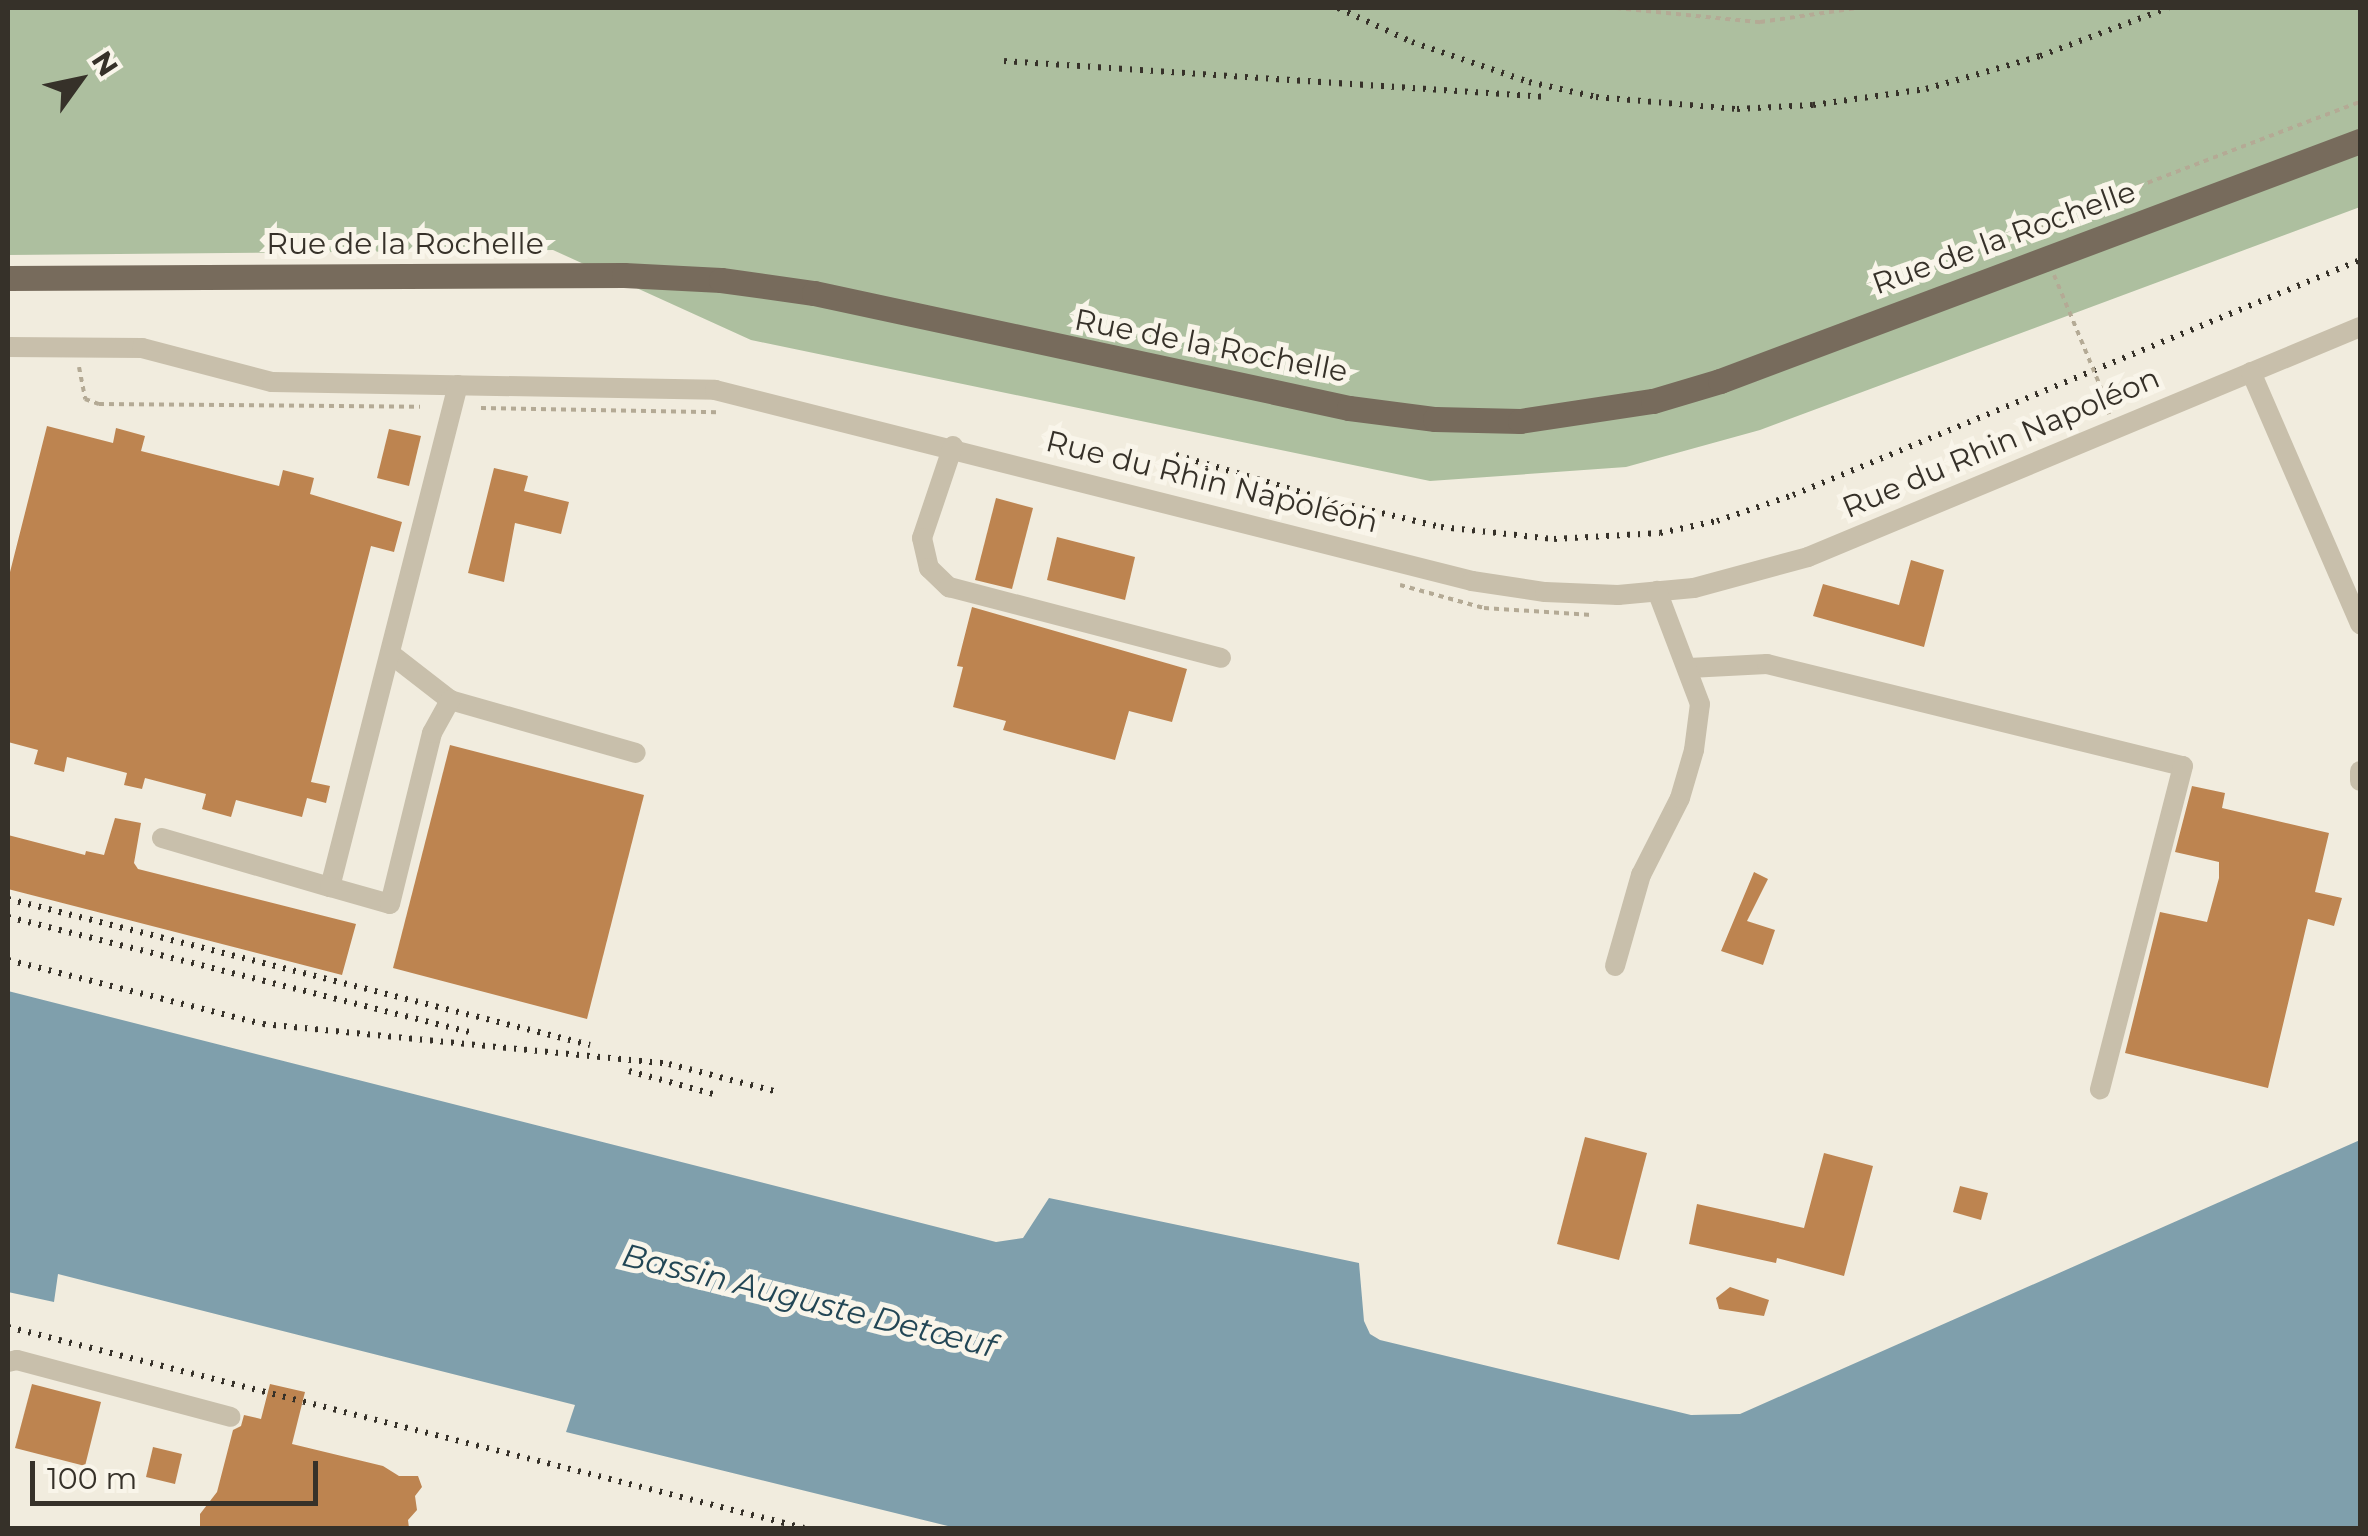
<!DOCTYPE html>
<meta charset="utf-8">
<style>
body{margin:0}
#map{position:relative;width:2368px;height:1536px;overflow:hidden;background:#f1ecde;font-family:Montserrat,sans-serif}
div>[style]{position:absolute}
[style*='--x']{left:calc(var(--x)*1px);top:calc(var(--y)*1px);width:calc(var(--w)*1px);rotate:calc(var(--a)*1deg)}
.green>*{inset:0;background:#adbf9f}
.water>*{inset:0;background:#7f9fac}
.building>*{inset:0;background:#bd8450}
.path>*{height:4px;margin-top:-2px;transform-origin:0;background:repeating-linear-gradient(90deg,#b4aa95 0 5px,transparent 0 10px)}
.minor>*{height:20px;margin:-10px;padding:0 10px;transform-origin:10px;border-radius:10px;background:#c8bfab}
.major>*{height:25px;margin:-12.5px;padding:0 12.5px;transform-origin:12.5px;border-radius:12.5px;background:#776b5c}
.rail>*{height:6px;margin-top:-3px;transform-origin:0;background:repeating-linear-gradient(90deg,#363129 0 2.5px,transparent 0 10.5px)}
.path-bridge>*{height:4px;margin-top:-2px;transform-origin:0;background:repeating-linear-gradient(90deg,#b4aa95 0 5px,transparent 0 10px)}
span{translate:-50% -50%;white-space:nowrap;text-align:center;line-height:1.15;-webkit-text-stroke:10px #f9f5ea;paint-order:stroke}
.street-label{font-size:30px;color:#363129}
.water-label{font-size:32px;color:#224655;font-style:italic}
.frame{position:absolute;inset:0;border:10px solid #363129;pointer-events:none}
.north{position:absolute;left:30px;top:30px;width:100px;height:100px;-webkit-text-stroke:8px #f9f5ea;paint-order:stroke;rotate:57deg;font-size:28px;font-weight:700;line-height:40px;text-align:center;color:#363129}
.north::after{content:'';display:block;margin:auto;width:35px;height:45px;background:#363129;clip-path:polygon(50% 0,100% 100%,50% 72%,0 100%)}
.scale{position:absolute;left:30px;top:1461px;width:288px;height:45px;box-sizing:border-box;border:5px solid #363129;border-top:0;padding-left:12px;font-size:30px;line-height:35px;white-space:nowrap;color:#363129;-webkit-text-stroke:8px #f9f5ea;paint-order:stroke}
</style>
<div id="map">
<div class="green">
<div style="clip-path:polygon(8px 8px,2360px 8px,2360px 207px,1760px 430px,1626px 467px,1430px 481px,751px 340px,553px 250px,8px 255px)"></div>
</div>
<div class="water">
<div style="clip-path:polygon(8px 991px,996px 1242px,1023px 1238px,1049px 1198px,1359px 1263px,1364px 1321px,1370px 1334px,1380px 1340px,1691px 1415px,1740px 1414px,2360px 1140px,2360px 1528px,956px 1528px,566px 1432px,575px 1405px,58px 1274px,54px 1302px,8px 1292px)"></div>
</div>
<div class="building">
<div style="clip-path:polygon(47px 426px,113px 443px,116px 428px,145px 436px,141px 451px,279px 486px,283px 470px,314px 478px,310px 494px,402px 522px,394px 552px,371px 546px,311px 782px,330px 786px,326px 803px,307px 798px,302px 817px,236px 800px,231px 817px,202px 809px,206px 794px,145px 778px,142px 789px,124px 785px,127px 773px,67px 757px,64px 772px,34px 764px,38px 750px,8px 742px,8px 580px)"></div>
<div style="clip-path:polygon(389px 429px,421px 436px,409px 486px,377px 478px)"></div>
<div style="clip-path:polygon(494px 468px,528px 476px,524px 491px,569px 502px,561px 534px,515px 523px,504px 582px,468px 573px)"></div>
<div style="clip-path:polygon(996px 498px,1033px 508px,1012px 589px,975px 580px)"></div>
<div style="clip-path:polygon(1057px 537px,1135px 557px,1125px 600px,1047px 580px)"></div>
<div style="clip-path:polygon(1911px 560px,1944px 570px,1924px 647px,1813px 616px,1823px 584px,1899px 605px)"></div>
<div style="clip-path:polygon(972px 607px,1187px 669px,1172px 722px,1129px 711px,1115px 760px,1003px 730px,1006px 721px,953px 707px,963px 667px,957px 666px)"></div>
<div style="clip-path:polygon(450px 745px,644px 795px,587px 1019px,393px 968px)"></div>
<div style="clip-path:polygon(2192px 786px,2225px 793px,2222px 808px,2329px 833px,2315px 892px,2342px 898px,2334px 926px,2308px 919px,2268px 1088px,2125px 1053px,2160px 912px,2207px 922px,2219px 878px,2219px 862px,2175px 852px)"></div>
<div style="clip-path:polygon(115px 818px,141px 823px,134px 863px,138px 869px,356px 924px,342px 975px,8px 889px,8px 835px,85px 855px,86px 851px,104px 855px)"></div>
<div style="clip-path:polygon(1754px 872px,1768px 879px,1747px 921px,1775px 930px,1763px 965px,1721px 951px)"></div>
<div style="clip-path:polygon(1585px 1137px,1647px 1153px,1619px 1260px,1557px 1244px)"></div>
<div style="clip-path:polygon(1824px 1153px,1873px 1166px,1844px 1276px,1777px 1258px,1776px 1263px,1689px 1244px,1697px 1204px,1804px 1228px)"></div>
<div style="clip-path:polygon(1960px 1186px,1988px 1193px,1981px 1220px,1953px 1212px)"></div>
<div style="clip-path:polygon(1730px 1287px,1769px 1300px,1764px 1316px,1719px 1309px,1716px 1298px)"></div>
<div style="clip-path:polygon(32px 1384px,101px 1402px,85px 1466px,15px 1448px)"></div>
<div style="clip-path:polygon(270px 1384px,305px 1392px,292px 1444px,383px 1466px,399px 1476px,418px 1476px,422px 1487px,415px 1496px,417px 1510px,408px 1520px,409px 1528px,200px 1528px,200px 1514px,217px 1492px,233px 1430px,241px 1426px,244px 1415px,261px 1419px)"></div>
<div style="clip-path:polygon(153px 1447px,182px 1454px,175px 1484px,146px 1477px)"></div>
</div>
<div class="path">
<div style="--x:1616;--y:8;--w:145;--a:5.6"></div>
<div style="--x:1760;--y:22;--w:98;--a:-8.2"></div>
<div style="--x:2041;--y:240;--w:11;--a:-105"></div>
<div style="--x:2038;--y:229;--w:10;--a:-45"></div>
<div style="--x:2045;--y:222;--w:337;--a:-20.9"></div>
<div style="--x:79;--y:367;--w:33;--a:79"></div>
<div style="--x:85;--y:399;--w:15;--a:20"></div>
<div style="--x:99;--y:404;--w:321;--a:0.5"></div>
<div style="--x:2103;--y:393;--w:22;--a:74"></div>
<div style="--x:481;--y:408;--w:237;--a:1"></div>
<div style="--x:1400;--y:585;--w:87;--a:15.3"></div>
<div style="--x:1484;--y:608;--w:108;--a:3.7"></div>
</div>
<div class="minor">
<div style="--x:8;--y:347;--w:134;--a:0.4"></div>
<div style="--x:142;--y:348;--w:134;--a:14.7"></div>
<div style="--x:272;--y:382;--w:443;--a:1"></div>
<div style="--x:715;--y:390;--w:781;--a:14.16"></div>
<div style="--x:1472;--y:581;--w:74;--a:8.6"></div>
<div style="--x:1545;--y:592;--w:73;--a:2.4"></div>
<div style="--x:1618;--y:595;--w:76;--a:-5.3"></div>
<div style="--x:1694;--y:588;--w:118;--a:-15.2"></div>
<div style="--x:1808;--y:557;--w:598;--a:-22.62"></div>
<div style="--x:2251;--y:372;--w:275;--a:66.6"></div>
<div style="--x:953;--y:446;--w:97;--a:108.6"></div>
<div style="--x:922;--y:538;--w:31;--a:77"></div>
<div style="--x:929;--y:568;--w:28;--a:44"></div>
<div style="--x:949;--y:587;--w:281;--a:14.6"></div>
<div style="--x:392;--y:655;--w:73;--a:37.8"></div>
<div style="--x:450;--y:700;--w:193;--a:15.9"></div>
<div style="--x:1689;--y:668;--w:78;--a:-2.9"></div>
<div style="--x:1767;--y:664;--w:428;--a:13.8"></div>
<div style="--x:2183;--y:766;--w:334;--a:104.4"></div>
<div style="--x:2360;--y:771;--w:10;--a:90"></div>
<div style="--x:162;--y:838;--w:175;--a:16.3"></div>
<div style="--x:330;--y:887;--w:518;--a:-75.7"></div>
<div style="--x:330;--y:887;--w:62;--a:15.8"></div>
<div style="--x:390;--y:904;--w:176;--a:-76.2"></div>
<div style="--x:432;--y:733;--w:38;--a:-61"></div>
<div style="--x:1615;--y:966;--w:95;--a:-74.1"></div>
<div style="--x:1641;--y:875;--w:86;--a:-63.1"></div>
<div style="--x:1680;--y:798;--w:50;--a:-73.7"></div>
<div style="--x:1694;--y:750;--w:46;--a:-82.6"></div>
<div style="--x:1700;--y:704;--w:121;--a:-110.8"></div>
<div style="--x:8;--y:1362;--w:9;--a:-13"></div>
<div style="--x:17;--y:1360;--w:221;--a:14.9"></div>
</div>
<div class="major">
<div style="--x:8;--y:278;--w:616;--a:-0.28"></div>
<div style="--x:624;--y:275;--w:97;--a:3"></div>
<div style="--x:721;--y:280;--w:94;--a:8"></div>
<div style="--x:814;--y:293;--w:547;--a:12.13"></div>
<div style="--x:1349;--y:408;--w:87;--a:7.3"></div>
<div style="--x:1435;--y:419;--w:85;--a:1.3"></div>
<div style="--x:1520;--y:421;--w:134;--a:-8.6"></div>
<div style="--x:1653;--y:401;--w:70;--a:-16.6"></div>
<div style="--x:1720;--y:381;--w:684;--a:-20.56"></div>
</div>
<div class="rail">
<div style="--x:1338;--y:8;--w:81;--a:24.7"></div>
<div style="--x:1412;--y:42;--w:124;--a:18.9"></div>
<div style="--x:1529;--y:82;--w:69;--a:12.6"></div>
<div style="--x:1596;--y:97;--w:142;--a:4.9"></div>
<div style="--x:1737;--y:109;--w:76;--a:-3"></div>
<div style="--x:1813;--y:105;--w:114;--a:-8.1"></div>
<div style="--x:1926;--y:89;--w:119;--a:-16.1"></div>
<div style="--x:2040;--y:56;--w:137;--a:-20.6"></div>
<div style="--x:1004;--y:61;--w:545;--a:3.79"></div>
<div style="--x:1176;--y:455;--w:162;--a:16.5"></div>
<div style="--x:1331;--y:501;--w:113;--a:13.3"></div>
<div style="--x:1441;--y:527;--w:114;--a:6.1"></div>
<div style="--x:1554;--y:539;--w:106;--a:-3.2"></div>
<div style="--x:1660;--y:533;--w:58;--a:-11.9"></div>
<div style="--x:1717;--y:521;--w:80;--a:-18.9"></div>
<div style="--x:1793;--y:495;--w:614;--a:-22.51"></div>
<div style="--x:8;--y:899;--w:600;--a:14.08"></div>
<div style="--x:8;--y:917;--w:479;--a:14"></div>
<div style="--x:8;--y:960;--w:263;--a:14.1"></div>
<div style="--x:263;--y:1024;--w:408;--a:5.6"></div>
<div style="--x:669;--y:1064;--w:108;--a:14.4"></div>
<div style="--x:629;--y:1071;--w:87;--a:15.3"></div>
<div style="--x:8;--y:1327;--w:821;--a:14.17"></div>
</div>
<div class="path-bridge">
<div style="--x:2054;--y:275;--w:128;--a:67.4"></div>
</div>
<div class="street-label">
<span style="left:2004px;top:238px;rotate:-20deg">Rue de la Rochelle</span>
<span style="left:405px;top:244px">Rue de la Rochelle</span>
<span style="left:1211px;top:346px;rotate:11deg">Rue de la Rochelle</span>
<span style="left:2001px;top:443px;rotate:-23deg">Rue du Rhin Napoléon</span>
<span style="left:1212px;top:482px;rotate:14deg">Rue du Rhin Napoléon</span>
</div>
<div class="water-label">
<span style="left:809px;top:1301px;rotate:14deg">Bassin Auguste Detœuf</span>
</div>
<div class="frame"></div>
<div class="north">N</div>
<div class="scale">100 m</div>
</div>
